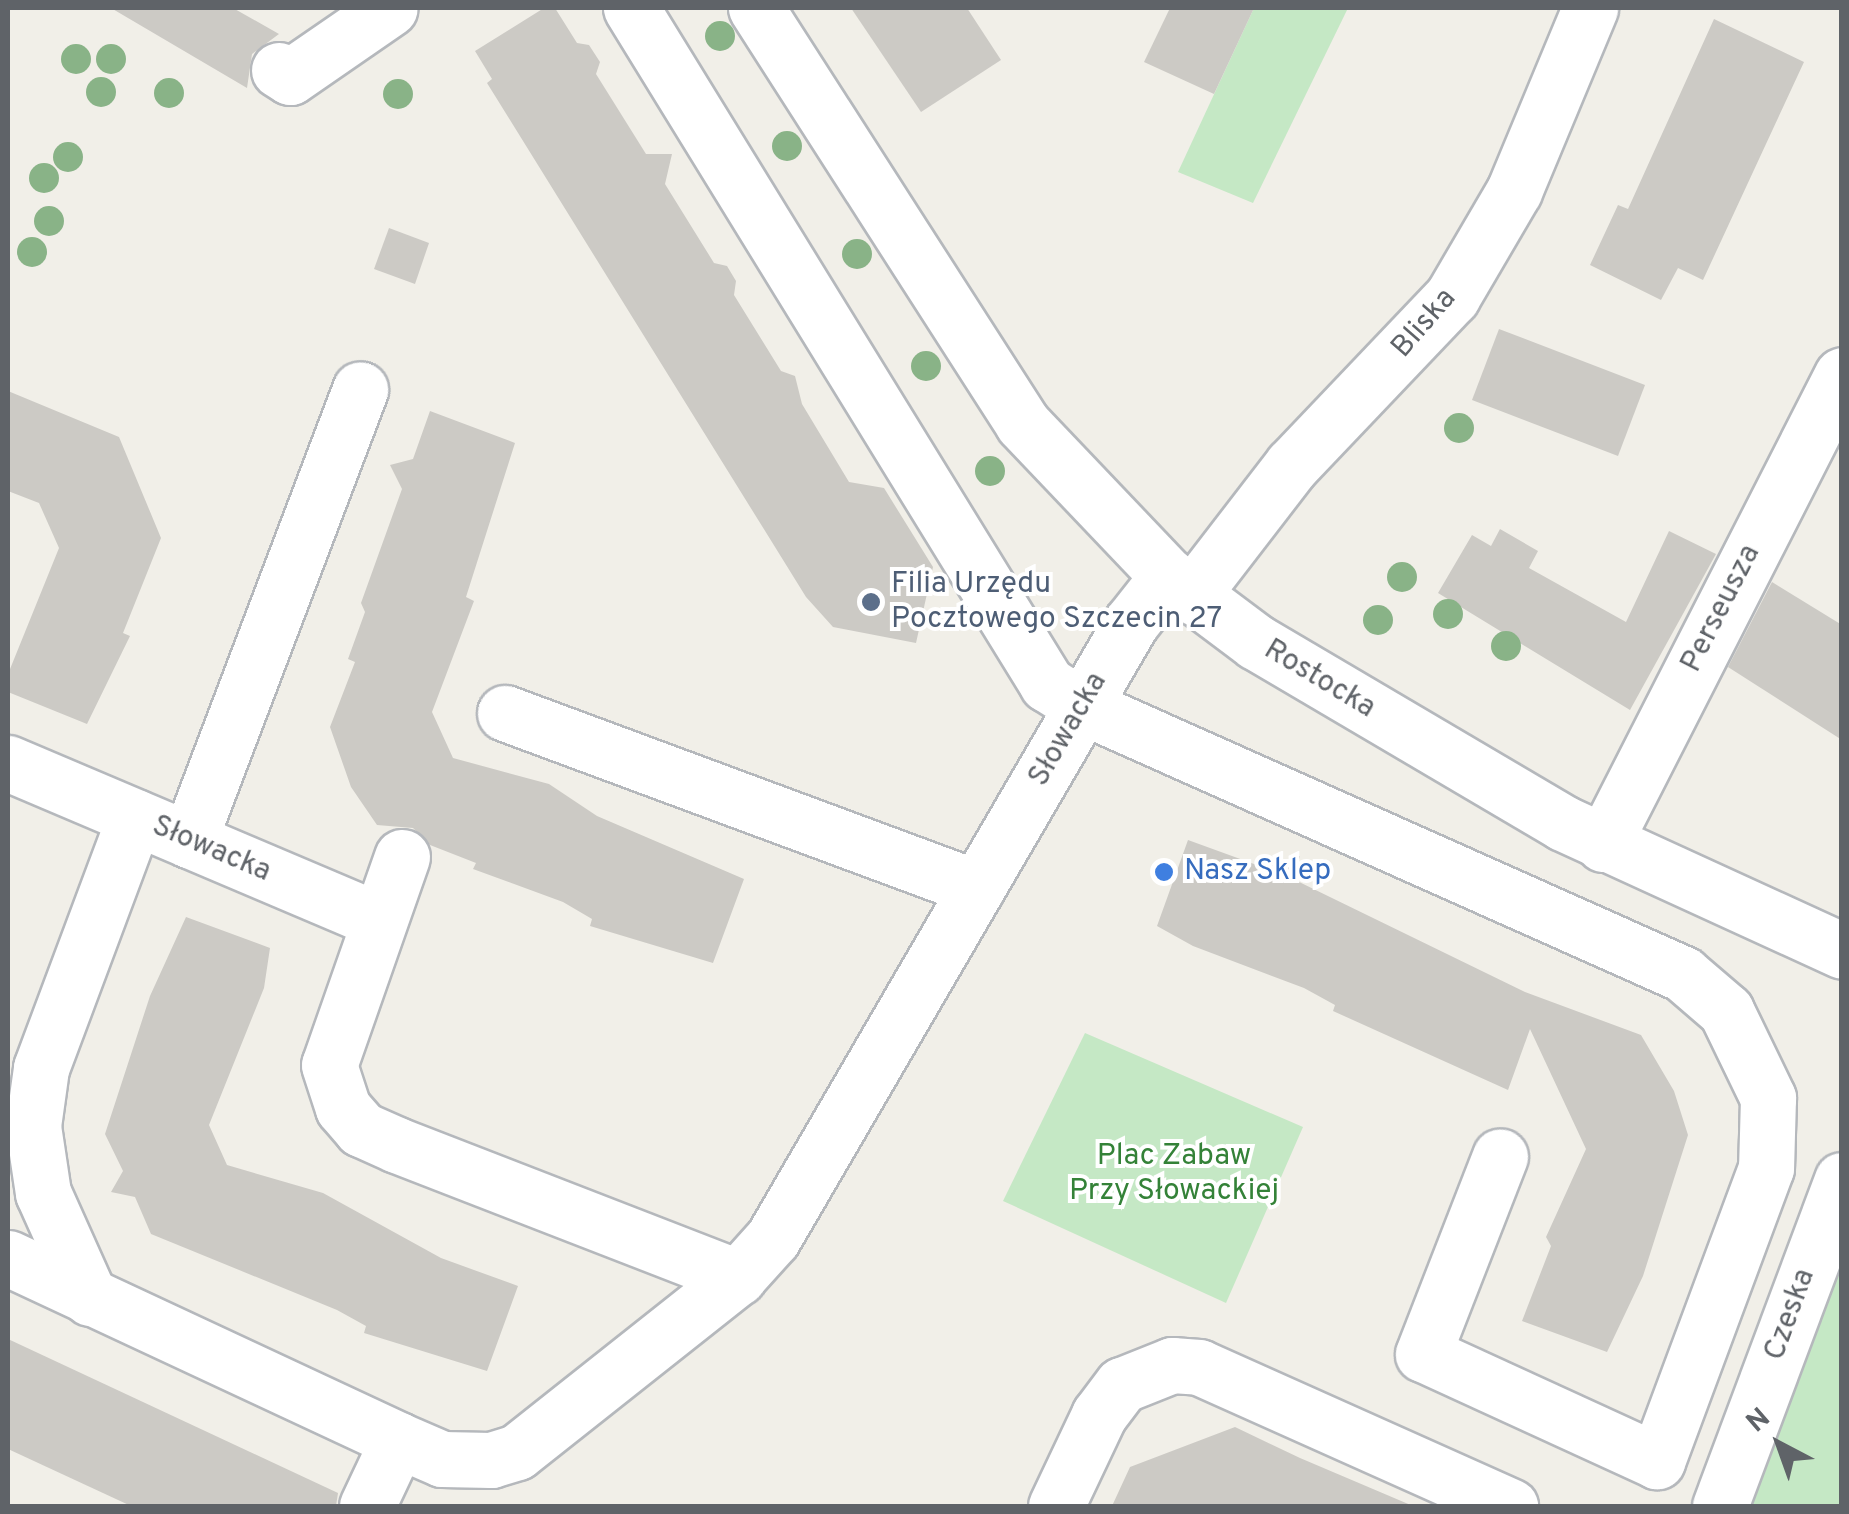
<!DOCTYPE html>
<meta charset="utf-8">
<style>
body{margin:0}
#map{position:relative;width:1849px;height:1514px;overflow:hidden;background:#f1efe8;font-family:Overpass,sans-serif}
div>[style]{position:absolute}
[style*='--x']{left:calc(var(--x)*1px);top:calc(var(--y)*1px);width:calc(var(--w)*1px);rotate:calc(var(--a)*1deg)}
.green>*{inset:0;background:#c5e8c5}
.building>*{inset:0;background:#cccac5}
.roads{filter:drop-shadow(2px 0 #b5b8bc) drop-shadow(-2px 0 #b5b8bc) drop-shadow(0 2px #b5b8bc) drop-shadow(0 -2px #b5b8bc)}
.minor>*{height:55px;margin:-27.5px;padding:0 27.5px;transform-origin:27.5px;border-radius:27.5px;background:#fff}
.trees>*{width:30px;height:30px;margin:-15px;border-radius:50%;background:#89b387}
.dots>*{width:28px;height:28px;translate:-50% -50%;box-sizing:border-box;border:5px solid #fff;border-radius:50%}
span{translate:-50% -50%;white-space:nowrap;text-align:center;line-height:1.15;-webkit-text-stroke:8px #fff;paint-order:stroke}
.street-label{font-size:30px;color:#5f6368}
.service-label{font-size:30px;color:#4e5e75}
.left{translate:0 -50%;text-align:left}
.shop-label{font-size:30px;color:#366cbe}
.park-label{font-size:30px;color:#348238}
.frame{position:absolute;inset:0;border:10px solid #5f6368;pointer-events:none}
.north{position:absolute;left:1729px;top:1394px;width:100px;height:100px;-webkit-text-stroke:8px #fff;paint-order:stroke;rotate:319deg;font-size:28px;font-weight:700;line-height:40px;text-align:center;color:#5f6368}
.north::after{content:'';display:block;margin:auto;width:35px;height:45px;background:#5f6368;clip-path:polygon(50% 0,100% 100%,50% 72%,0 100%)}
</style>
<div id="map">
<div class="green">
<div style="clip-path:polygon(1254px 8px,1348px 8px,1253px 203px,1178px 172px)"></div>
<div style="clip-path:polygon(1085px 1033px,1303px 1127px,1226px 1303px,1003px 1201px)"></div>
<div style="clip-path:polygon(1841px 1258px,1841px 1506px,1746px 1506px)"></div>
</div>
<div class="building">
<div style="clip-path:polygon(111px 8px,233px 8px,279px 34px,252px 54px,247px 88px)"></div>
<div style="clip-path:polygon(544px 8px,555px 8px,577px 43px,589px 45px,600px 62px,596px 74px,646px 154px,672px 154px,665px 184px,714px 263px,727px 266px,736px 281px,734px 295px,781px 371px,795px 376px,802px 404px,849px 482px,884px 488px,933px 567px,916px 643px,833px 627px,806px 597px,487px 83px,492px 79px,475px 51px)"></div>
<div style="clip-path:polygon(851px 8px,967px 8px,1001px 60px,921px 112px)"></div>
<div style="clip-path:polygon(1170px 8px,1254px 8px,1214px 94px,1144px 62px)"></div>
<div style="clip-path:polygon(1714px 19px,1804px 62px,1703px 280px,1678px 268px,1661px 300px,1590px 265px,1618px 205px,1628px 209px)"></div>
<div style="clip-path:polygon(389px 228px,429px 243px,415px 284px,374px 269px)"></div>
<div style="clip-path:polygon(1499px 329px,1645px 385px,1618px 456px,1472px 400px)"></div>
<div style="clip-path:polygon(8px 391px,119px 437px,161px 538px,123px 633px,130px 636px,87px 724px,8px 692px,8px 674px,59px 548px,39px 503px,8px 491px)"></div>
<div style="clip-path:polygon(430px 411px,515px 443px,466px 597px,474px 601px,432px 712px,453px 758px,549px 784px,597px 816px,744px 879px,713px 963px,590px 926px,592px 919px,563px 902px,473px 869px,476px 863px,430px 845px,413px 828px,377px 825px,351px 787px,330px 727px,355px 662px,348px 659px,365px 612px,361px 603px,402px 489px,390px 465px,413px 459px)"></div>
<div style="clip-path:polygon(1500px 529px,1538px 551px,1529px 568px,1626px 622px,1669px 531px,1716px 554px,1630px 710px,1438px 593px,1472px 535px,1491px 546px)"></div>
<div style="clip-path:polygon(1772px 582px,1842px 625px,1842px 740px,1728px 667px)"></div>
<div style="clip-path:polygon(1188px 840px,1265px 868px,1300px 856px,1293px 879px,1525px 992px,1641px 1035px,1674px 1091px,1688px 1135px,1643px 1276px,1607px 1352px,1522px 1321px,1551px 1246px,1546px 1237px,1586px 1149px,1530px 1029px,1508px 1090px,1333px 1011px,1335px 1005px,1304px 988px,1193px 946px,1157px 926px)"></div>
<div style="clip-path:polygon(186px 917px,270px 948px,264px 988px,209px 1125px,227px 1165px,323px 1193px,441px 1258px,518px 1286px,487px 1371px,364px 1333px,366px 1326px,337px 1310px,151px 1234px,135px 1197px,111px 1192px,123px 1171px,105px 1134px,150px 996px)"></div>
<div style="clip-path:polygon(8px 1339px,338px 1493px,336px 1506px,131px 1506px,8px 1449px)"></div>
<div style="clip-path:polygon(1235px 1427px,1300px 1458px,1413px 1506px,1112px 1506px,1130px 1467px)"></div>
</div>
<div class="roads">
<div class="minor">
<div style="--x:631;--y:8;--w:794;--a:58.39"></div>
<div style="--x:1047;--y:684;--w:41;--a:32.2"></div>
<div style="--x:1082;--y:706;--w:658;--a:24.03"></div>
<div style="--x:1683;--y:974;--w:57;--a:40.7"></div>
<div style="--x:1726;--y:1011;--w:97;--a:64.2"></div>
<div style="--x:1768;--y:1098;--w:70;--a:91.6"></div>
<div style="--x:1766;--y:1168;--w:313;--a:110.4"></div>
<div style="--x:1657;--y:1461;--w:257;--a:-155.4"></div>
<div style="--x:1423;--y:1354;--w:212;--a:-68.7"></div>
<div style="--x:756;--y:8;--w:494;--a:57.3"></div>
<div style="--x:1023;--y:424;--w:210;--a:46.4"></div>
<div style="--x:1168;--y:576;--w:110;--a:36.9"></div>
<div style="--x:1256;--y:642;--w:356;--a:30.5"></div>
<div style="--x:1563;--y:823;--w:307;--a:24.6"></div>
<div style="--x:279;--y:70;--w:13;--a:32"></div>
<div style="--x:290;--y:77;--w:121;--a:-34.6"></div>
<div style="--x:1191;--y:596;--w:165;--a:-52.4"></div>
<div style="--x:1292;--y:465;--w:232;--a:-46.4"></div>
<div style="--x:1452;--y:297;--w:123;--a:-59.7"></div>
<div style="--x:1514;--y:191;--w:198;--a:-67.4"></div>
<div style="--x:505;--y:713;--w:503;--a:20.34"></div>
<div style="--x:8;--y:763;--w:401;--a:23"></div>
<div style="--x:189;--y:840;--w:482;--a:-69.2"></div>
<div style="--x:1603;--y:844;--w:526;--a:-63"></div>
<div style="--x:402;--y:857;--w:220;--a:109.3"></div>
<div style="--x:329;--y:1065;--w:45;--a:72"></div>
<div style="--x:343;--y:1108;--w:28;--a:49"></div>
<div style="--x:361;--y:1129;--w:39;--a:24"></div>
<div style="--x:397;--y:1145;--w:366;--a:21.2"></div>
<div style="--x:8;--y:1258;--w:430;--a:25"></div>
<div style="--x:90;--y:1298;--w:115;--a:-114.1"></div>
<div style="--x:43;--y:1193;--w:68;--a:-98.5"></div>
<div style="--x:33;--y:1126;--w:59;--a:-82.1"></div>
<div style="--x:41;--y:1068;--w:268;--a:-69.5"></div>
<div style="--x:367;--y:1506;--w:73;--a:-64.8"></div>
<div style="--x:398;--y:1440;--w:48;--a:23.4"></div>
<div style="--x:442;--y:1459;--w:49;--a:1.2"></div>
<div style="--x:491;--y:1460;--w:27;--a:-17"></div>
<div style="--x:517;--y:1452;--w:282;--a:-38.4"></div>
<div style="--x:738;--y:1277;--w:52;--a:-48.1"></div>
<div style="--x:773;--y:1238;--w:712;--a:-59.8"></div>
<div style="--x:1131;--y:623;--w:60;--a:-51.8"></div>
<div style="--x:1056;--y:1506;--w:101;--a:-64.7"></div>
<div style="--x:1099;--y:1415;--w:38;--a:-53"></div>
<div style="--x:1122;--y:1385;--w:54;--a:-21.8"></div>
<div style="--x:1172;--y:1365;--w:27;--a:4"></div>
<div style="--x:1199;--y:1367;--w:341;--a:24.1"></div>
<div style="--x:1720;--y:1506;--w:348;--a:-69.5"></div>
</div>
</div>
<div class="trees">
<div style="left:720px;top:36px"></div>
<div style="left:76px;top:59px"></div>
<div style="left:111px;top:59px"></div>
<div style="left:101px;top:92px"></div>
<div style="left:169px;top:93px"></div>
<div style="left:398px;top:94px"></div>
<div style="left:787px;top:146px"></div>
<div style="left:68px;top:157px"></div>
<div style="left:44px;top:178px"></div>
<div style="left:49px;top:221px"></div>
<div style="left:32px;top:252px"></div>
<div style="left:857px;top:254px"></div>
<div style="left:926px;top:366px"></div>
<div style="left:1459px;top:428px"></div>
<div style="left:990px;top:471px"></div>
<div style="left:1402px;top:577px"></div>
<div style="left:1448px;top:614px"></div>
<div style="left:1378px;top:620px"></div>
<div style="left:1506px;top:646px"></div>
</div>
<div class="dots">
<div style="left:871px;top:602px;background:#5c6f8a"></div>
<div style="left:1164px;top:872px;background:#3f7fe0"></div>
</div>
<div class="street-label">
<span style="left:1425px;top:324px;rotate:-49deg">Bliska</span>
<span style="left:1722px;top:609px;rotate:-63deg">Perseusza</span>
<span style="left:1319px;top:680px;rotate:31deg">Rostocka</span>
<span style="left:1069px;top:730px;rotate:-60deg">Słowacka</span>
<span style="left:211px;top:850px;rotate:23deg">Słowacka</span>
<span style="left:1791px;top:1315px;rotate:-70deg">Czeska</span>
</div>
<div class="service-label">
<span class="left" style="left:891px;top:602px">Filia Urzędu<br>Pocztowego Szczecin 27</span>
</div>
<div class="shop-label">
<span class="left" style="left:1184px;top:872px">Nasz Sklep</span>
</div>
<div class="park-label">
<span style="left:1174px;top:1174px">Plac Zabaw<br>Przy Słowackiej</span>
</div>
<div class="frame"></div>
<div class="north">N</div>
</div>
